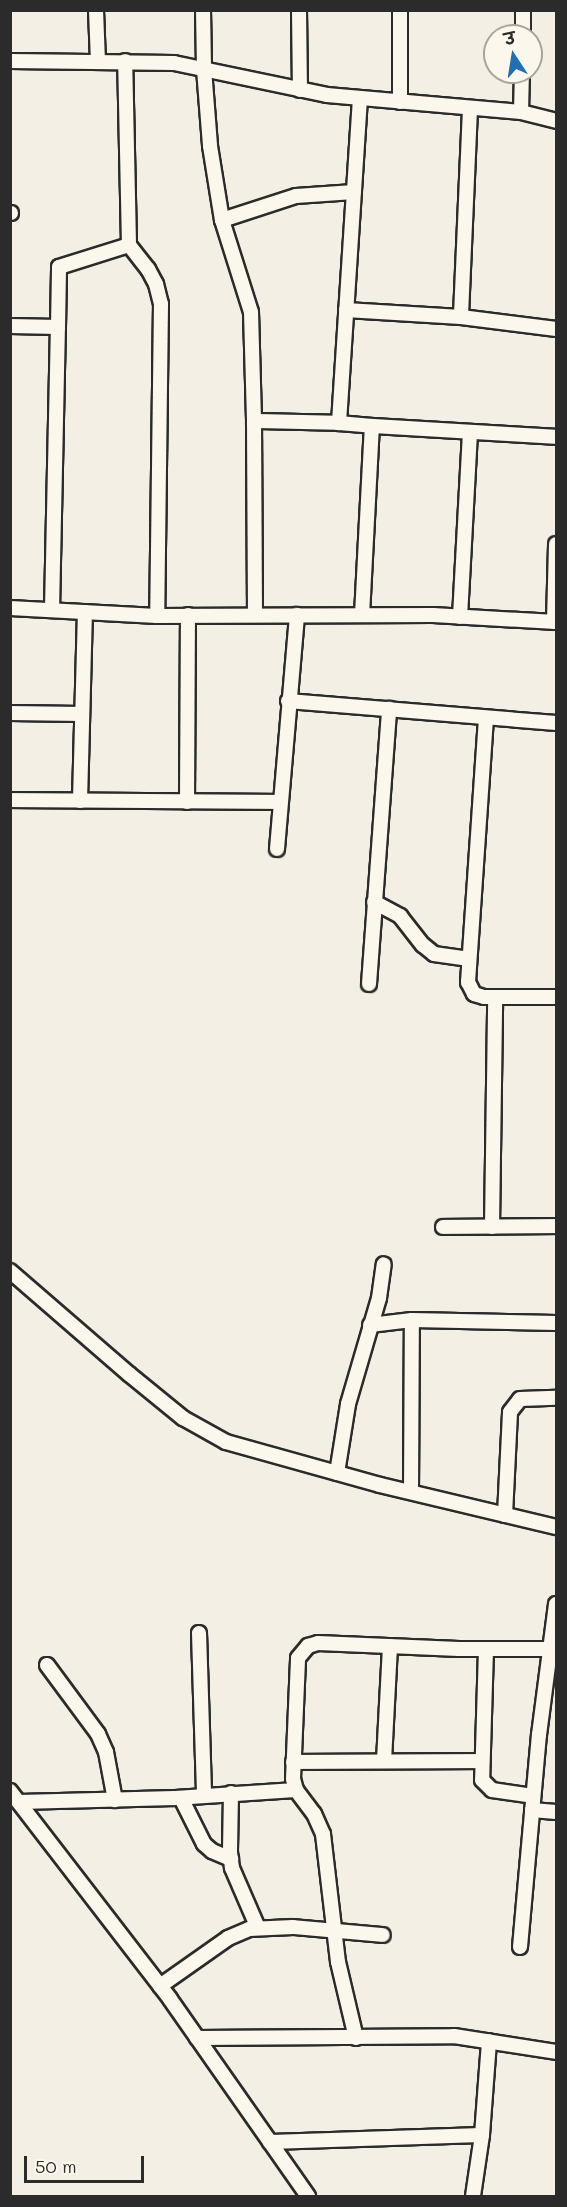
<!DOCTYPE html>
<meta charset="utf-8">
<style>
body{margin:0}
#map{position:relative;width:567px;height:2207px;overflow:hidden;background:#f3efe4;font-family:Mali,"Playpen Sans Deva",sans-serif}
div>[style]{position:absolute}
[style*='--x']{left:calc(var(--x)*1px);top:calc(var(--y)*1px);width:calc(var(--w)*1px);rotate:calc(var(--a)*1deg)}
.roads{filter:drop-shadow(2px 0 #2b2b2b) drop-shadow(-2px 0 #2b2b2b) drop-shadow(0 2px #2b2b2b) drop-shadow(0 -2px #2b2b2b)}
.street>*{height:14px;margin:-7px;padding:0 7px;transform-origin:7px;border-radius:7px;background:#fbf7ec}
span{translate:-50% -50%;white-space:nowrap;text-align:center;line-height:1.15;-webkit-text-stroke:4.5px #fbf7ec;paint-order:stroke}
.frame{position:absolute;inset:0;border:12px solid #2b2b2b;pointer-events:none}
.north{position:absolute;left:483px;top:24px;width:60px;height:60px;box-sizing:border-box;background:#fbf7ec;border:2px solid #a8a59f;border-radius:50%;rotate:348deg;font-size:16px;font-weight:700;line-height:24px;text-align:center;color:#2b2b2b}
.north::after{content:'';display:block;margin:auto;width:21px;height:27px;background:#1f6fb2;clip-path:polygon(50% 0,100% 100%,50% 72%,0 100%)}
.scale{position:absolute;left:24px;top:2156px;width:120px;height:27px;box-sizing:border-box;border:3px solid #2b2b2b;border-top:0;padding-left:8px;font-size:18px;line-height:21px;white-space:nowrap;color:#2b2b2b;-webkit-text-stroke:4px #fbf7ec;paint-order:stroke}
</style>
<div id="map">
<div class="roads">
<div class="street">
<div style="--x:96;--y:10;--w:51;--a:87.8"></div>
<div style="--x:203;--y:10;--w:59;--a:89"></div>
<div style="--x:204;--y:69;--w:77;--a:85.5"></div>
<div style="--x:210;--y:146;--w:75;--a:80.8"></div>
<div style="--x:222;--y:220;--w:96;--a:72.5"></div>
<div style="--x:251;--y:312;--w:109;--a:88.4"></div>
<div style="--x:254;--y:421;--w:85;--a:1.3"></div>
<div style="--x:299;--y:10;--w:80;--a:89.3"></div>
<div style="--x:400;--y:10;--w:92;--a:90"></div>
<div style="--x:523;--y:36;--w:26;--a:-90"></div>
<div style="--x:10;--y:61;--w:164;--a:0.7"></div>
<div style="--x:174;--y:63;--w:156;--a:11.8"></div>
<div style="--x:327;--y:95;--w:195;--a:5"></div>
<div style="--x:521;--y:112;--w:36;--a:14"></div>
<div style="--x:360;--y:98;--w:326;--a:93.7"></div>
<div style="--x:339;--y:423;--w:33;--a:5"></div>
<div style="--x:470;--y:109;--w:208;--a:92.5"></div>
<div style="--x:461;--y:317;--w:96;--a:7.2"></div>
<div style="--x:521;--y:112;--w:40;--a:-88.6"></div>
<div style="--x:10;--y:213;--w:1;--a:0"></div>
<div style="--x:222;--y:220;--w:78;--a:-18"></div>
<div style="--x:296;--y:196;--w:58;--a:-3.9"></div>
<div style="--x:129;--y:245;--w:31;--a:52"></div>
<div style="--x:148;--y:269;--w:17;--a:62"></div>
<div style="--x:156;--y:284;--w:21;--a:76"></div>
<div style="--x:161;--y:304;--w:312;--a:90.7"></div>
<div style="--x:346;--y:310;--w:115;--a:3.5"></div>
<div style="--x:10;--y:326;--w:48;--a:1.2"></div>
<div style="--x:58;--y:327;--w:60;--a:-89"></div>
<div style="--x:59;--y:267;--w:73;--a:-17.4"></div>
<div style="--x:129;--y:245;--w:184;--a:-91.2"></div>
<div style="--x:254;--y:421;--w:194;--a:89.7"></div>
<div style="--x:10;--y:608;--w:147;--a:3.1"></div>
<div style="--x:157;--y:616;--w:276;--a:-0.2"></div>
<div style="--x:433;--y:615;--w:123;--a:3.3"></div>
<div style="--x:52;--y:610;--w:283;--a:-88.8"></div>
<div style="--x:362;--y:615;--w:189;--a:-87"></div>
<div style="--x:372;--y:426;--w:184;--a:3.4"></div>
<div style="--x:460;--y:617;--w:185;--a:-86.9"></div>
<div style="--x:554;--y:622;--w:78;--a:-88.5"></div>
<div style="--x:288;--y:701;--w:269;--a:4.7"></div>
<div style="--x:10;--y:713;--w:72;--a:0.8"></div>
<div style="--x:486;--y:718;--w:265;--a:93.9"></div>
<div style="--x:468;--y:982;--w:13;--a:63"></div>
<div style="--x:474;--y:994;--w:10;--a:17"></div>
<div style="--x:484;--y:997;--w:72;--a:0"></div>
<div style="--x:12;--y:800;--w:268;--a:0.4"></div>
<div style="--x:80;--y:801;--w:189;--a:-88.5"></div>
<div style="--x:187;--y:802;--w:187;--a:-89.7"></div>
<div style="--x:277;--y:849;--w:235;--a:-85.1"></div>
<div style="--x:374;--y:902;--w:30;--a:28"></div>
<div style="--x:400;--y:916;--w:37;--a:52"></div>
<div style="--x:423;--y:945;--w:14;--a:39"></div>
<div style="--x:434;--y:954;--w:34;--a:8"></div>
<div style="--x:369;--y:984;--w:276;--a:-85.8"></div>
<div style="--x:443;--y:1227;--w:113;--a:-0.5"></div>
<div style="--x:492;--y:1227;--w:229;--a:-89.2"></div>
<div style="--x:10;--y:1271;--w:157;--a:40.9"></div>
<div style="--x:129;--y:1374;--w:70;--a:39.2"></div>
<div style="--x:183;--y:1418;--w:49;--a:29.2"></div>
<div style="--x:226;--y:1442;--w:160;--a:15.6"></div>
<div style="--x:380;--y:1485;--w:181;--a:13.4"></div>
<div style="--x:370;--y:1325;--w:42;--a:-6.8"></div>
<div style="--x:412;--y:1320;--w:144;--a:1.2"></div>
<div style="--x:337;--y:1473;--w:70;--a:-80.9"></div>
<div style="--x:348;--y:1404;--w:110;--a:-73.7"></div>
<div style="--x:379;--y:1298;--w:34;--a:-82"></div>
<div style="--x:411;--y:1492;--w:172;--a:-89.7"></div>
<div style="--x:505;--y:1515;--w:103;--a:-87.2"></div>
<div style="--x:510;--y:1412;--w:16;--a:-52"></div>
<div style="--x:520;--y:1399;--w:36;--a:-2"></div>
<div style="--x:199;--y:1633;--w:163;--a:88.2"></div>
<div style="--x:486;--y:1649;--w:131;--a:91.7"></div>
<div style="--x:482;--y:1780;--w:14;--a:45"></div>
<div style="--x:492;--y:1790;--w:41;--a:8.3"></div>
<div style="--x:47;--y:1665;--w:86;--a:53.5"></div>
<div style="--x:98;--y:1734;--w:20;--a:66"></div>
<div style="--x:106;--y:1752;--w:49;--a:79.4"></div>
<div style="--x:384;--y:1761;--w:115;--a:-87"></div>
<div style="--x:293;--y:1762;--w:189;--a:-0.3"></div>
<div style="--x:10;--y:1791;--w:262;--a:52.4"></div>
<div style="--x:170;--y:1999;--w:241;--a:55"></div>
<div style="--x:231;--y:1793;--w:59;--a:91"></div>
<div style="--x:230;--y:1852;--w:16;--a:83"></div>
<div style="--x:232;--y:1868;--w:65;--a:66.6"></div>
<div style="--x:181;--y:1798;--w:51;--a:63.4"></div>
<div style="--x:204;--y:1844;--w:11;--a:41"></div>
<div style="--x:212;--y:1851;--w:21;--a:23"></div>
<div style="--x:19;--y:1802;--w:156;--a:-1.5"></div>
<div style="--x:175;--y:1798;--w:121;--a:-3.8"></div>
<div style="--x:532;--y:1810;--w:24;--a:5"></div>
<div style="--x:520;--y:1947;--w:213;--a:-84.9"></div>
<div style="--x:539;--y:1735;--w:132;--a:-82.6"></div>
<div style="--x:160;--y:1986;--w:83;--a:-35.2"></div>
<div style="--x:228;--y:1938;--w:23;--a:-23"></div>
<div style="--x:249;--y:1929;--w:44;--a:-2.6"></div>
<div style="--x:293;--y:1927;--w:90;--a:5.1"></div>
<div style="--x:197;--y:2038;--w:257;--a:-0.4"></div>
<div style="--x:454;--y:2036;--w:103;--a:8.9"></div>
<div style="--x:356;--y:2038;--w:78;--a:-103.3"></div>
<div style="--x:338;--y:1962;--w:129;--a:-96.7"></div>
<div style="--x:323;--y:1834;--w:22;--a:-114"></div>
<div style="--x:314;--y:1814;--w:30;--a:-127"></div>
<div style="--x:296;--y:1790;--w:11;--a:-105"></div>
<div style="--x:293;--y:1779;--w:121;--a:-87.6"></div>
<div style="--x:298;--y:1658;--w:16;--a:-50"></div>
<div style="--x:308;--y:1646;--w:10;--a:-17"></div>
<div style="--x:318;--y:1643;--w:141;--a:2.4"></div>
<div style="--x:459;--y:1649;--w:92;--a:0"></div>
<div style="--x:270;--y:2142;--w:212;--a:-1.9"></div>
<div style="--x:473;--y:2196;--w:62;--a:-81.6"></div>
<div style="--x:482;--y:2135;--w:94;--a:-85.7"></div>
</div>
</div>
<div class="frame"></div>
<div class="north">उ</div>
<div class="scale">50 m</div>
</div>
